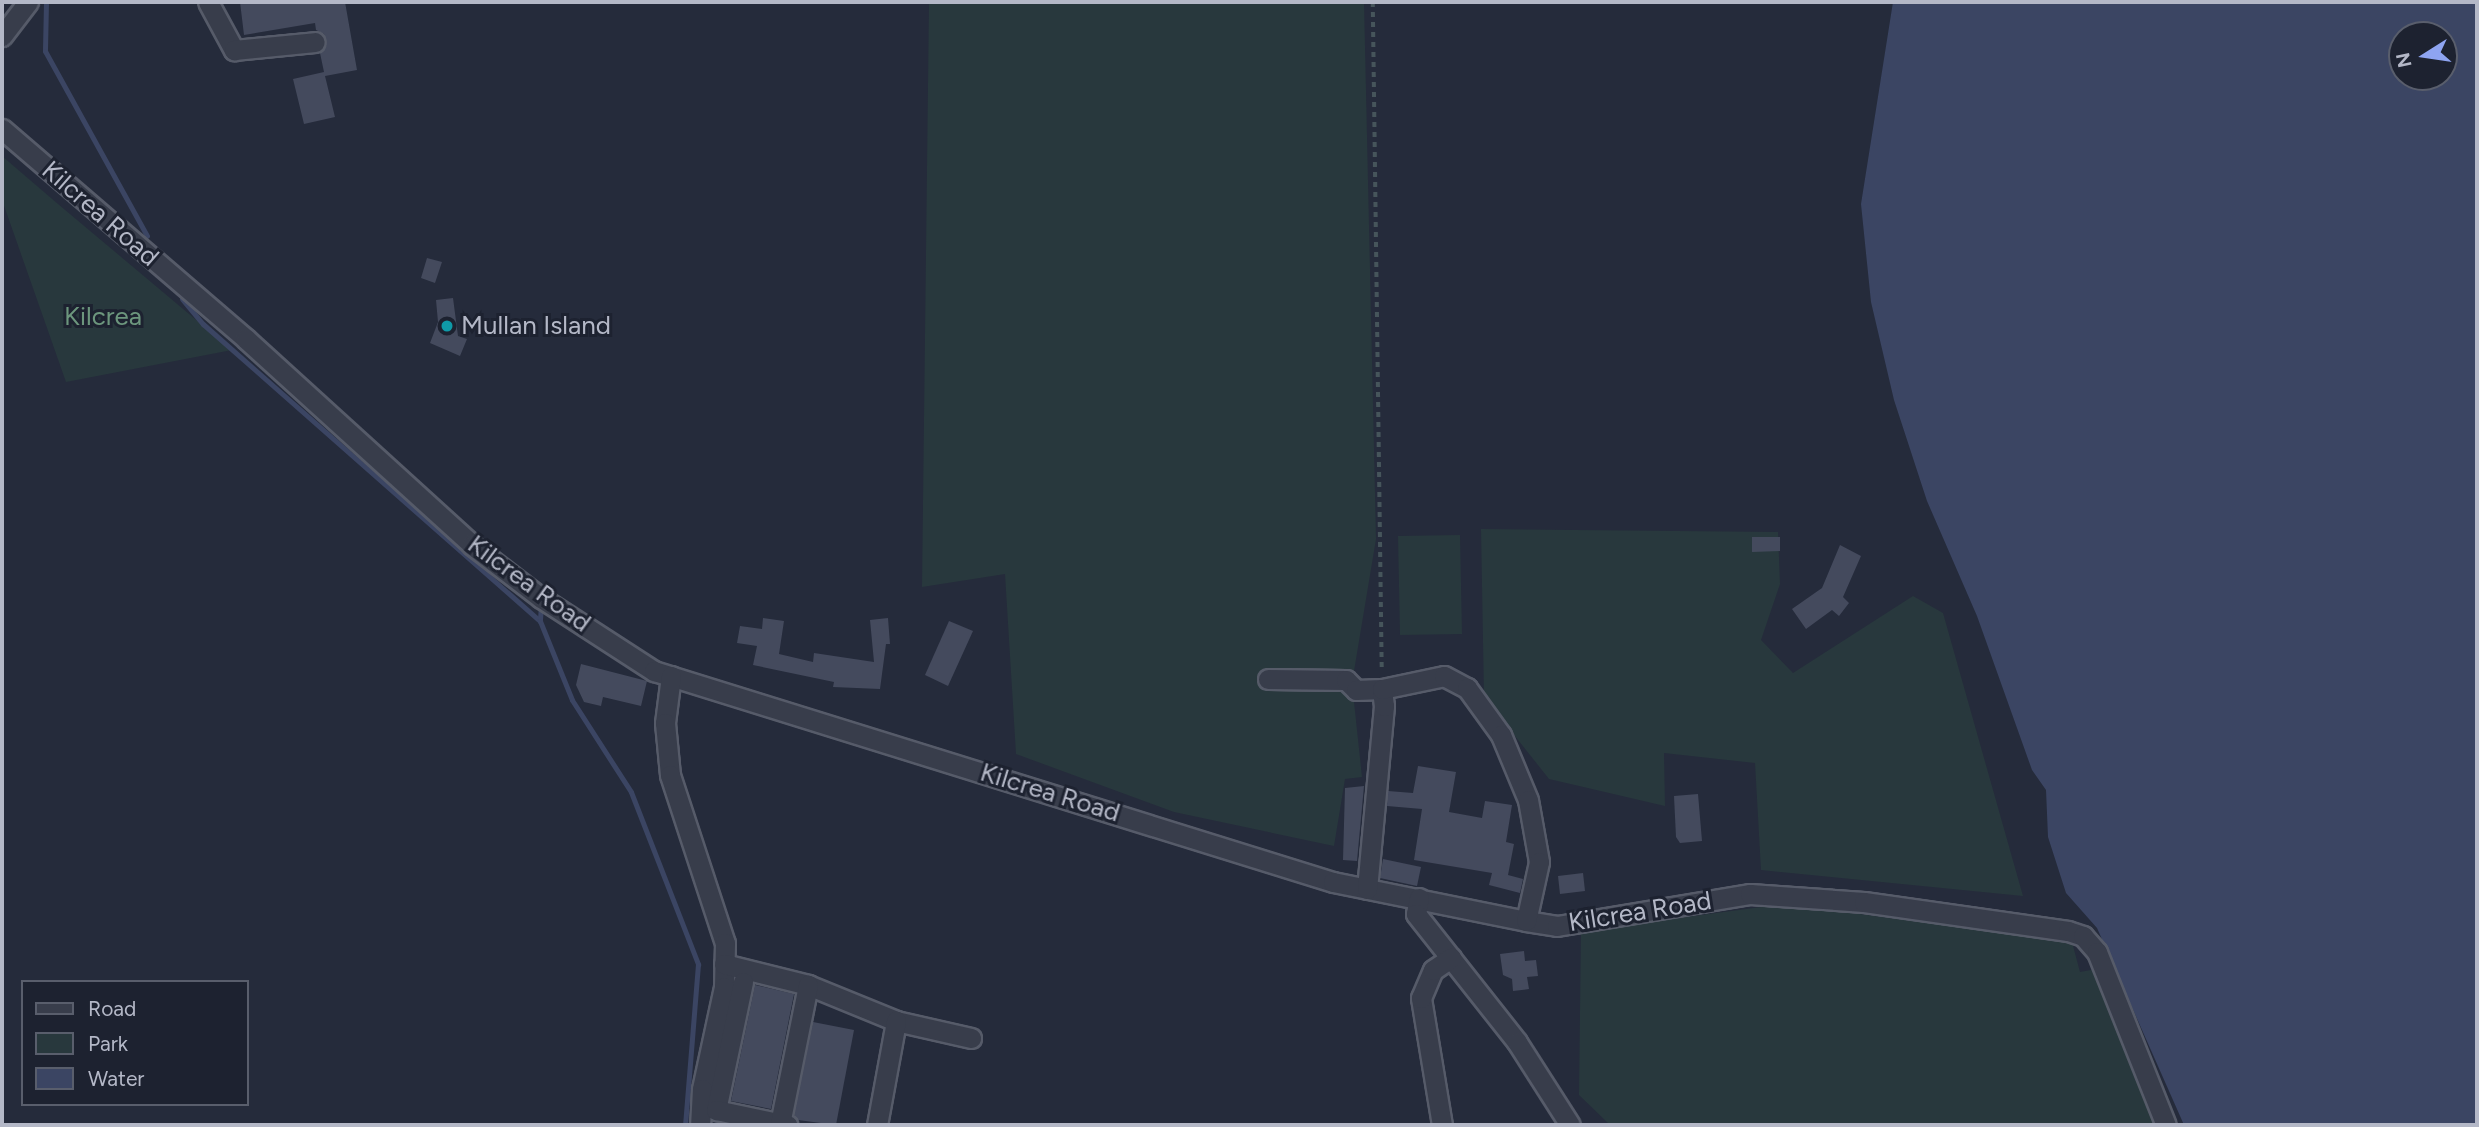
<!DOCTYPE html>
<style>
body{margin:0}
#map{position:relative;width:2479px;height:1127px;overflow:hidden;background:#252b3b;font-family:Figtree,sans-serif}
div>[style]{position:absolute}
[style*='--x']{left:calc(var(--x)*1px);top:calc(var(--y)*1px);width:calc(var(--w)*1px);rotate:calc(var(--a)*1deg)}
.green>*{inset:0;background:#28383d}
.water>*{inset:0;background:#3b4563}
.stream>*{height:5px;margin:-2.5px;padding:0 2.5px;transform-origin:2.5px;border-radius:2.5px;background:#3b4563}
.building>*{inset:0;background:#444a5d}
.path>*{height:3.5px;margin-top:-1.75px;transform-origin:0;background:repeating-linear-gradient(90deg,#46555b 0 5px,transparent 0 10px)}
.roads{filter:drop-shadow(2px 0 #565b69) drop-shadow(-2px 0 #565b69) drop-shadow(0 2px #565b69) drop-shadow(0 -2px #565b69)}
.minor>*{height:19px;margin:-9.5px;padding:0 9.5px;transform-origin:9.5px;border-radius:9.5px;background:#383d4b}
.dots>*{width:19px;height:19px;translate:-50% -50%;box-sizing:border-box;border:4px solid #1d2230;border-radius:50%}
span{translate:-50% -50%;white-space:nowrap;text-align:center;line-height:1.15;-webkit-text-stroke:6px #1d2230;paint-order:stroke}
.street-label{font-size:26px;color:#b4b8c7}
.park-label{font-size:26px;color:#6c967d}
.poi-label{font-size:26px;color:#b4b8c7}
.left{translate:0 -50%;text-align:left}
.frame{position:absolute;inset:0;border:4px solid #b4b8c7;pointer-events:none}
.legend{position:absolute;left:21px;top:980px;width:228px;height:126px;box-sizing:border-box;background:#1d2230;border:2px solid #595e6c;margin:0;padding:9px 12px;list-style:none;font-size:21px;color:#b4b8c7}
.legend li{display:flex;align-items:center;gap:14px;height:35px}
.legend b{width:35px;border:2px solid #595e6c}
.north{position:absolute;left:2388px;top:21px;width:70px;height:70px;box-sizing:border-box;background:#1d2230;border:2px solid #595e6c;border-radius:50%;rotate:258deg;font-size:19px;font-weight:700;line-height:28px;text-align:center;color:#b4b8c7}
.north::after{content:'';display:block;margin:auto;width:24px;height:32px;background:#8ea4f1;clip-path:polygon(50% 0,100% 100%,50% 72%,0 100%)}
</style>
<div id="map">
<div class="green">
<div style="clip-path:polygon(929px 2px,1364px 2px,1376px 539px,1352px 683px,1362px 777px,1345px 779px,1334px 846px,1174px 812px,1016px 754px,1005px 574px,922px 587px)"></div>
<div style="clip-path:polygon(2px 156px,58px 204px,232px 350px,66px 382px,2px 200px)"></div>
<div style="clip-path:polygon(1481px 529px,1778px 532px,1780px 584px,1761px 640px,1793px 673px,1913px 596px,1943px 613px,2023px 896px,1761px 870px,1755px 763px,1664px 753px,1665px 806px,1549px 779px,1484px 697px)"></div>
<div style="clip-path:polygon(1460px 535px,1462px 634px,1400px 635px,1398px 536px)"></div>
<div style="clip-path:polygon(1784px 904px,2072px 942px,2080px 972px,2096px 969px,2161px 1125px,1610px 1125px,1579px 1095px,1581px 931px)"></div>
</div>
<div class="water">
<div style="clip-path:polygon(evenodd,1893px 2px,2477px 2px,2477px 1125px,2184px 1125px,2097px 928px,2066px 893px,2048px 837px,2046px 790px,2032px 770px,1977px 616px,1927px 501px,1894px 400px,1871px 302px,1861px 204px,1893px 2px,2402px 35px,2444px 35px,2444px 77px,2402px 77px,2402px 35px)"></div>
</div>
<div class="stream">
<div style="--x:46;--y:2;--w:49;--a:91.2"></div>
<div style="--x:45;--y:51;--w:211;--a:61.1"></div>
<div style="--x:182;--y:299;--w:33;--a:50"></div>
<div style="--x:203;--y:324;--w:449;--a:41.4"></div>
<div style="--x:541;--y:605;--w:16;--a:94"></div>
<div style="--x:540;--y:621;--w:85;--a:67.9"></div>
<div style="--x:572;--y:700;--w:109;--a:57.3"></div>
<div style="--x:631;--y:792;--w:185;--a:68.7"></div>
<div style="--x:698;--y:964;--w:162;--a:94.6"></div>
</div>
<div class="building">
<div style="clip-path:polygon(240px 2px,345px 2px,357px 70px,325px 76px,335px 117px,304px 124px,293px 79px,324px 72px,320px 53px,326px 46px,324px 34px,316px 30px,315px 23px,244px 35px)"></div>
<div style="clip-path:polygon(427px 258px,442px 262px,435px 283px,421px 278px)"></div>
<div style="clip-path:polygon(453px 298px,458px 336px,467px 339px,460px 356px,430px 343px,438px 322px,436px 300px)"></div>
<div style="clip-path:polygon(1752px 537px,1780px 537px,1780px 551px,1752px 552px)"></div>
<div style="clip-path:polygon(1840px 545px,1861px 556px,1843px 597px,1849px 603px,1839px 616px,1832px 610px,1806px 629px,1792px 609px,1822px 588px)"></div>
<div style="clip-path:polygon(763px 618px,784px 621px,779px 654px,813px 662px,814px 653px,874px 662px,870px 620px,888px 618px,890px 644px,886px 644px,880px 689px,833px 687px,834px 682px,753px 665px,757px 646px,737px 643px,740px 626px,762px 629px)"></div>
<div style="clip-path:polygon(949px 621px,973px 631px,948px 686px,925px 675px)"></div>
<div style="clip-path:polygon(581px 664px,647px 681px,641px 706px,603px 697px,601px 706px,584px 702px,576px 685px)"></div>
<div style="clip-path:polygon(1418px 766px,1456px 772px,1449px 812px,1482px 818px,1485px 801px,1512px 805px,1506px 842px,1514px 844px,1508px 875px,1523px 879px,1520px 893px,1489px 885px,1492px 873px,1414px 860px,1422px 809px,1387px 806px,1388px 791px,1413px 793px)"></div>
<div style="clip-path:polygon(1364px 786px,1357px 861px,1343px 860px,1345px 788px)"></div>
<div style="clip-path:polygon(1698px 794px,1702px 841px,1680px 843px,1676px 837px,1674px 796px)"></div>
<div style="clip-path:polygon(1383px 859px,1421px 867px,1417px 886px,1380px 878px)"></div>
<div style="clip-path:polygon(1583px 873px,1585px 891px,1560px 894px,1558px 876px)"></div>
<div style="clip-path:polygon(1524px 951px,1525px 961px,1536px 960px,1538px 976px,1527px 977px,1529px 989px,1513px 991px,1512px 979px,1503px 975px,1500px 954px)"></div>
<div style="clip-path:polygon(755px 985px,794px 994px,771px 1109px,731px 1101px)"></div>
<div style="clip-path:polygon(813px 1022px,854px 1030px,836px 1125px,798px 1120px,794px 1115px)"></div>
</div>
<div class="path">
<div style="--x:1373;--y:2;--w:670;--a:89.23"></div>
</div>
<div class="roads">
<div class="minor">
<div style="--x:208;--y:2;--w:55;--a:61.6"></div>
<div style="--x:234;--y:50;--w:81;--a:-5.6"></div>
<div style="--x:2;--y:36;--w:43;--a:-52.6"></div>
<div style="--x:2;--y:129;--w:322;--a:40.7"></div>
<div style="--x:246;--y:339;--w:306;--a:42.3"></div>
<div style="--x:472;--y:545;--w:87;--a:37.5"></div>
<div style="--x:541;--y:598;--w:135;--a:32.9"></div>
<div style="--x:654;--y:671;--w:711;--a:17.26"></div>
<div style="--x:1333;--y:882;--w:197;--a:11.4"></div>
<div style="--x:1526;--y:921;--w:31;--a:9"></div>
<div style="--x:1557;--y:926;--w:196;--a:-9.4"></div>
<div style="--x:1750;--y:894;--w:114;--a:4"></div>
<div style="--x:1864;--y:902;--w:206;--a:8.1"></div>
<div style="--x:2068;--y:931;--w:16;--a:18"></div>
<div style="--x:2083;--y:936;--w:21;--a:49"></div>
<div style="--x:2097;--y:952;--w:186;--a:68.3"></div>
<div style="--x:671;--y:676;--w:47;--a:97.3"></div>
<div style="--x:665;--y:723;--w:52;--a:84.5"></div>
<div style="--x:670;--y:775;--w:177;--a:71.9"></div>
<div style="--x:725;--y:943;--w:44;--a:91.3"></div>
<div style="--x:724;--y:987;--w:104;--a:102.2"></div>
<div style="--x:702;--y:1089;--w:36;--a:93"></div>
<div style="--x:1268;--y:679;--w:78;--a:0.7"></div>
<div style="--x:1346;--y:680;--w:14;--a:45"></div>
<div style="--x:1356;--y:690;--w:26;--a:-2"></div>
<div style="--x:1367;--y:889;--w:184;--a:-84.7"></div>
<div style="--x:1384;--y:706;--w:17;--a:-97"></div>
<div style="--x:1382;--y:689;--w:63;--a:-11.8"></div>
<div style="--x:1444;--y:676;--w:26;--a:28"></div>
<div style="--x:1467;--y:688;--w:58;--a:54.1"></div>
<div style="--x:1501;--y:735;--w:70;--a:67.4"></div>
<div style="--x:1528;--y:800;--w:63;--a:79.9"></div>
<div style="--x:1539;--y:862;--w:60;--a:102.4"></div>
<div style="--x:1419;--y:898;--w:16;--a:101"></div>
<div style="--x:1416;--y:914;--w:163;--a:51.7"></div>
<div style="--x:1517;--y:1042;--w:98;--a:57.4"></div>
<div style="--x:724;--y:964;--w:87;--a:14"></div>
<div style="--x:808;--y:985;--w:95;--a:22.2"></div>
<div style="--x:896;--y:1021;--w:77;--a:12.8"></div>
<div style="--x:743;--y:982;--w:131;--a:101.9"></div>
<div style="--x:716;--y:1110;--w:73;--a:11.9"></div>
<div style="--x:780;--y:1124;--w:142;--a:-78.6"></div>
<div style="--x:877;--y:1125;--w:106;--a:-79.6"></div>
<div style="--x:1442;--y:1125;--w:129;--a:-99.4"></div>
<div style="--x:1421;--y:998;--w:30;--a:-67"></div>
<div style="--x:1433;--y:970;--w:22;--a:-34"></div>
</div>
</div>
<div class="dots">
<div style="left:447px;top:326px;background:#0f9aa8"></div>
</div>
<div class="street-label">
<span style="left:100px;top:214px;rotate:41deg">Kilcrea Road</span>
<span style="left:529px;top:584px;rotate:36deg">Kilcrea Road</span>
<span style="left:1050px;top:793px;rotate:17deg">Kilcrea Road</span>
<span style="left:1640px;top:912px;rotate:-9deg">Kilcrea Road</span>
</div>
<div class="park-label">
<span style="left:103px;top:317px">Kilcrea</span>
</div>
<div class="poi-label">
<span class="left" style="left:461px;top:326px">Mullan Island</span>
</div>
<div class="frame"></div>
<ul class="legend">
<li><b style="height:9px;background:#383d4b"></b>Road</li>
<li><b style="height:19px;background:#28383d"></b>Park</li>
<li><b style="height:19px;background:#3b4563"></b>Water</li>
</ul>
<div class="north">N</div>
</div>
